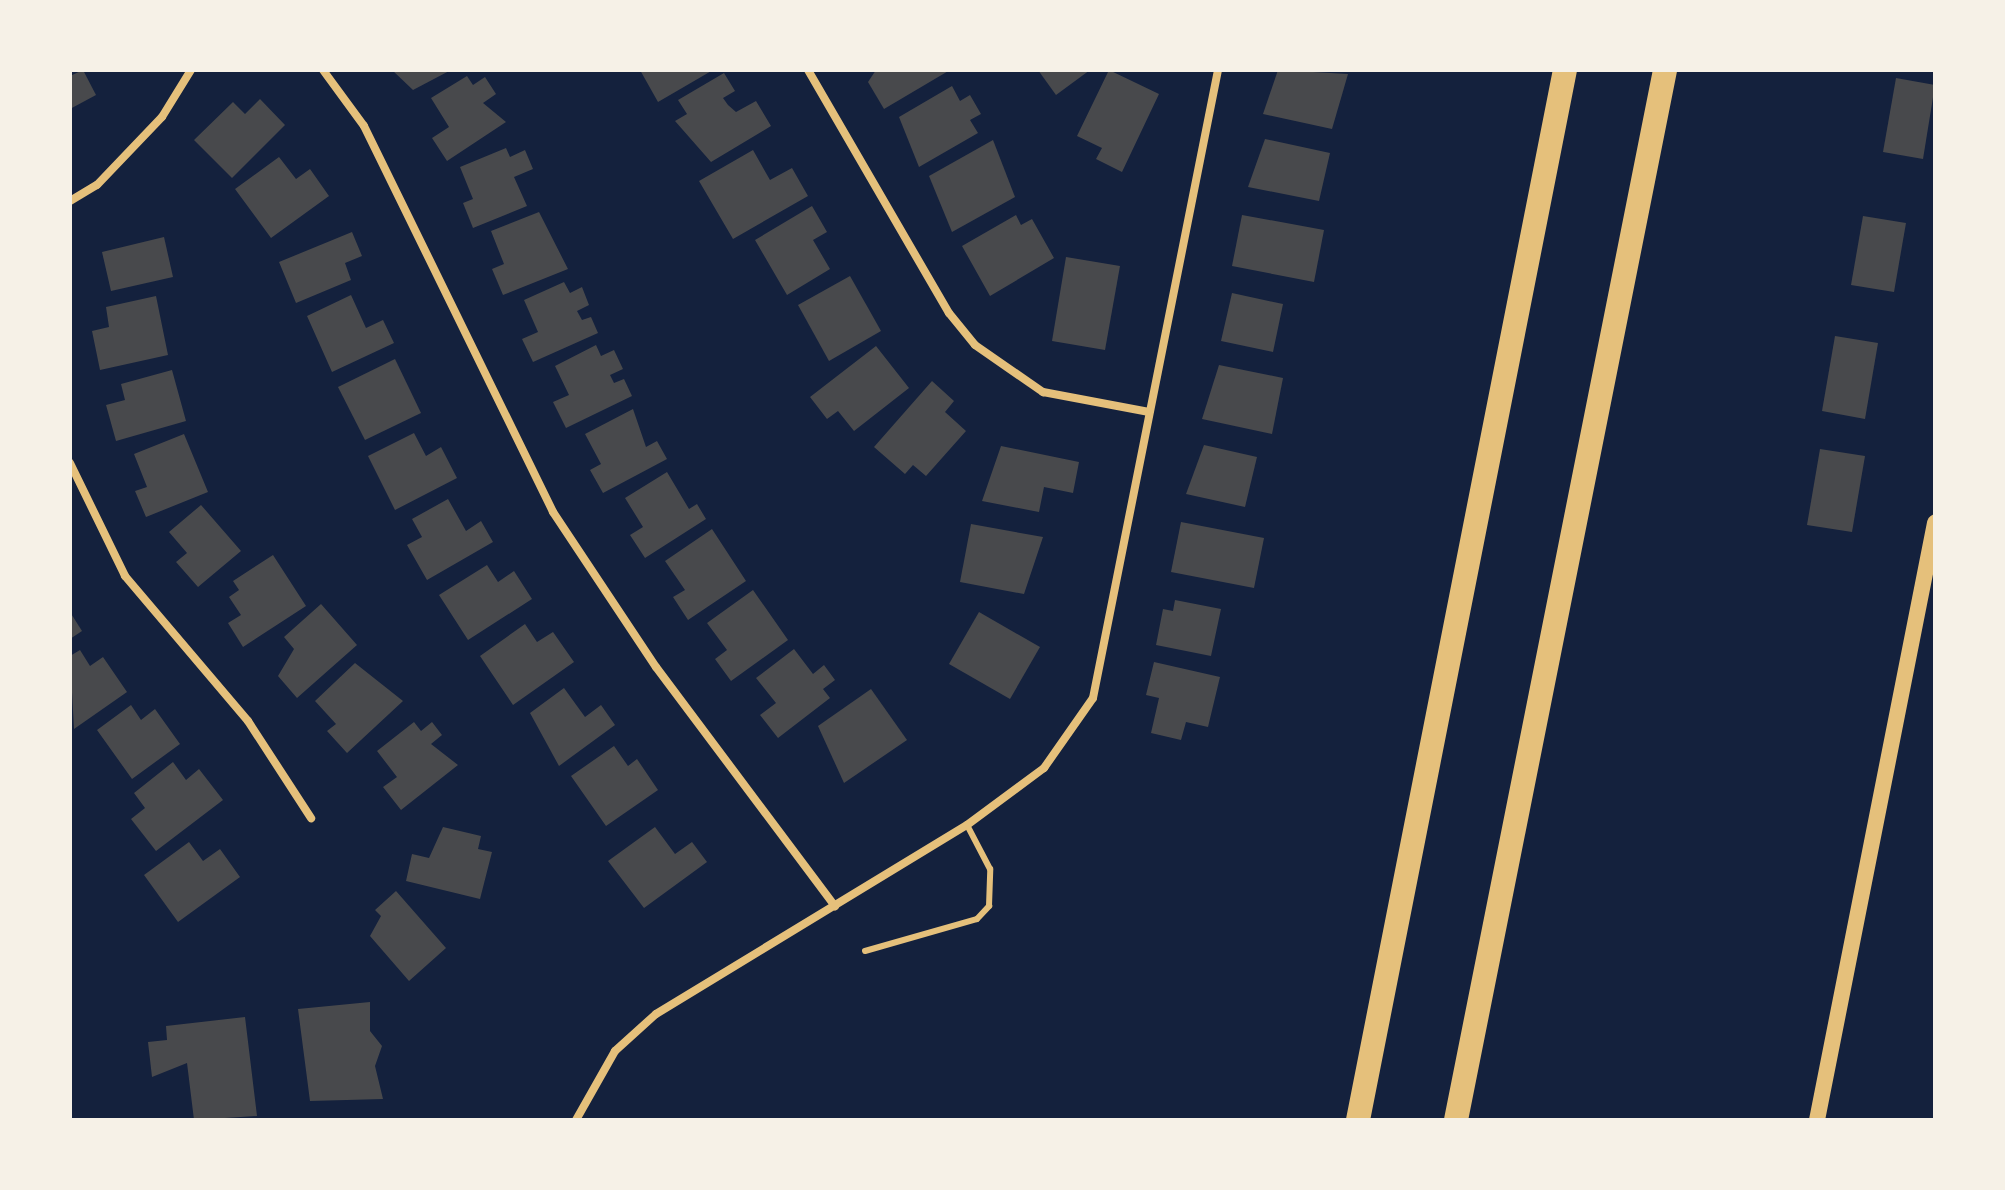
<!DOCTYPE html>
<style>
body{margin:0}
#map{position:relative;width:2005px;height:1190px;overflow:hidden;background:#14213d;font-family:"Fira Sans Condensed",sans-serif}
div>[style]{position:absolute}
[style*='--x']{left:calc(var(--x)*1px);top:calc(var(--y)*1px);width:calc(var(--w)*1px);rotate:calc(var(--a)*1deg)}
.building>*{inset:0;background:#48494c}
.service>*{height:6px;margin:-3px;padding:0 3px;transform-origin:3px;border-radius:3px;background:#e5c07b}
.minor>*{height:8px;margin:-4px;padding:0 4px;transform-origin:4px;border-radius:4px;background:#e5c07b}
.secondary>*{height:16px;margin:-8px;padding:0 8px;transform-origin:8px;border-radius:8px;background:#e5c07b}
.motorway>*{height:24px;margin:-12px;padding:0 12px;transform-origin:12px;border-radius:12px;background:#e5c07b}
span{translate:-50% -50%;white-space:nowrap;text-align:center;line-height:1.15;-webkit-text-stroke:8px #f6f1e7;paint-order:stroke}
.frame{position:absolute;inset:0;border:72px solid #f6f1e7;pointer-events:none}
</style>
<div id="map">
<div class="building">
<div style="clip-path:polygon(83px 70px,96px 95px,70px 109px,70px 76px)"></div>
<div style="clip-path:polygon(392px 70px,451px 70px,413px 90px)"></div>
<div style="clip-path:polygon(640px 70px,713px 70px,658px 102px)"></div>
<div style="clip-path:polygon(876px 70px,950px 70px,884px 109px,868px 82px)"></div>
<div style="clip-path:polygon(1038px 70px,1090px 70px,1056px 95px)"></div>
<div style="clip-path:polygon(1109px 70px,1159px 94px,1122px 172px,1096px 159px,1102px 148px,1077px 136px)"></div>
<div style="clip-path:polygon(1278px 70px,1348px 74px,1332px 129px,1263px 114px)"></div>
<div style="clip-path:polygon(724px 73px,735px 91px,723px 98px,728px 105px,736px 112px,756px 101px,771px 126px,711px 162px,675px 121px,687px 114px,678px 100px)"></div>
<div style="clip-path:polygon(467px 76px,473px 85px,485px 77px,496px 94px,483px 103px,506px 122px,447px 161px,432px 138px,449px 127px,431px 98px)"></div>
<div style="clip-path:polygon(1896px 78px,1935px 85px,1923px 159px,1883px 152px)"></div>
<div style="clip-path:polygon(952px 86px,960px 101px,970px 95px,981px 114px,970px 120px,978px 133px,919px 167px,899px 117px)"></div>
<div style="clip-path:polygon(260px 99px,285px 125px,232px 178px,194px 140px,233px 102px,245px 114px)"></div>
<div style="clip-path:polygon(1265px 139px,1330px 153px,1319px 201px,1248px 187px)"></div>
<div style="clip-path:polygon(993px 140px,1015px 197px,952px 232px,929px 176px)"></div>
<div style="clip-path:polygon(506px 148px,510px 157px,525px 150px,533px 169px,514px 177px,527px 206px,473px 228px,463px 203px,473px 199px,460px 167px)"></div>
<div style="clip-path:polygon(753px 150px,770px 180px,792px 168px,808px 196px,733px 239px,699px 181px)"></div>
<div style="clip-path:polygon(279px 157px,296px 179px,310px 169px,329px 196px,271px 238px,235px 189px)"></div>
<div style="clip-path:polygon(812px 206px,827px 232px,813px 240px,830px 269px,787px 295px,755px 240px)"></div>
<div style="clip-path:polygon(539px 212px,568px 269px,503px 295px,492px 269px,504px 264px,491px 231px)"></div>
<div style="clip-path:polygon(1016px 215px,1021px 225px,1032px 219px,1054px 258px,990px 296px,962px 246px)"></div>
<div style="clip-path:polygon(1242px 215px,1324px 230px,1314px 282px,1232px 266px)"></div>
<div style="clip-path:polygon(1863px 216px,1906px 223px,1894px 292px,1851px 285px)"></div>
<div style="clip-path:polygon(352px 232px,362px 256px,345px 263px,351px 280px,296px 303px,279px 262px)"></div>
<div style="clip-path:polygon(164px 237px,173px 277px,111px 291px,102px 252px)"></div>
<div style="clip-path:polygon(1066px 257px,1120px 266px,1105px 350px,1052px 341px)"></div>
<div style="clip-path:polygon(850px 276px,881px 331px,829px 361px,798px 305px)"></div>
<div style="clip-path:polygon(564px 282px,570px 293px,582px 287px,589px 305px,577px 311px,582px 320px,591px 317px,598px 333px,533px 362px,522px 339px,538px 332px,524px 300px)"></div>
<div style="clip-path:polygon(1232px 293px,1283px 304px,1273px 352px,1221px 341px)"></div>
<div style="clip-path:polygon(351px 295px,366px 328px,383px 320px,394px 343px,332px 372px,307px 316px)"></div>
<div style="clip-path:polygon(156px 296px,168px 355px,100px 370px,92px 331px,109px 327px,106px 307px)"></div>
<div style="clip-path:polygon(1835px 336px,1878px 343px,1865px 419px,1822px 411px)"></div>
<div style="clip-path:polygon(596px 345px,601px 356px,614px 350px,623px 369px,610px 375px,614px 383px,624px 379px,632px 396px,566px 428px,553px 402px,569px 395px,555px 366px)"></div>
<div style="clip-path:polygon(876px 346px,909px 388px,854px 431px,838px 411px,827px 419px,810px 397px)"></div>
<div style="clip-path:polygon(395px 359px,421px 413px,365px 440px,338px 387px)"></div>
<div style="clip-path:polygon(1219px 365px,1283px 378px,1272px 434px,1202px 419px)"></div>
<div style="clip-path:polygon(172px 370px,186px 421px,116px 441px,106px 405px,125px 400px,121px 384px)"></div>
<div style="clip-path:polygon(932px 381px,954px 401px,945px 412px,966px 431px,926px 476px,913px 465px,905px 474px,874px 447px)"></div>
<div style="clip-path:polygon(633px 409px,646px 447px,657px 441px,667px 459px,603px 493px,590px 470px,601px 464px,585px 434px)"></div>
<div style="clip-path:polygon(414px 433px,426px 456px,441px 447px,457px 478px,395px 510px,368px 456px)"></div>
<div style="clip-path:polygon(184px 434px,208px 492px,146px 517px,135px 491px,147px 487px,134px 454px)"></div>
<div style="clip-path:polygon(1204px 445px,1257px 457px,1245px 507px,1186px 494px)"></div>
<div style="clip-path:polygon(1001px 446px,1079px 462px,1073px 493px,1044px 487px,1039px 512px,982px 501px)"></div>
<div style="clip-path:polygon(1820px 449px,1865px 456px,1852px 532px,1807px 525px)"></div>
<div style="clip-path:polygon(667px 472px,689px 509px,697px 504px,706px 519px,645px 558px,630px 535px,643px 527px,625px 498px)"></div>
<div style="clip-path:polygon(448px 499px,466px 531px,481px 521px,493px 542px,427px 580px,407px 545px,422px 537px,412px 519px)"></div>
<div style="clip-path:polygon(201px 505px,241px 551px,198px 587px,176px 562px,187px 553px,169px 532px)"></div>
<div style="clip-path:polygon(1181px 522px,1264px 538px,1254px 588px,1171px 572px)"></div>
<div style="clip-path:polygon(971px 524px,1043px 537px,1024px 594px,960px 582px)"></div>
<div style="clip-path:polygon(712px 529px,746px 581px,688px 620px,673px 597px,685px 590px,665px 561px)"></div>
<div style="clip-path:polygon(273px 555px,306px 606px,243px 647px,228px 623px,241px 615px,229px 597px,239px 590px,233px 581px)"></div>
<div style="clip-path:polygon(487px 565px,498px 582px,514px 571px,532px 599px,468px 640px,439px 595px)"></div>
<div style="clip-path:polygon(753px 590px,788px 640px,731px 681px,715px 659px,727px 650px,707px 623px)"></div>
<div style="clip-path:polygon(1175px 600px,1221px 609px,1211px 656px,1156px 645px,1163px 609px,1173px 611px)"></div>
<div style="clip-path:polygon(321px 604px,357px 645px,297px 698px,278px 676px,294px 649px,284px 637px)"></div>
<div style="clip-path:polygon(70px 612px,82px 631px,70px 639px)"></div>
<div style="clip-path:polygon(979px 612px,1040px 647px,1010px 699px,949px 664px)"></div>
<div style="clip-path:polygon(525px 624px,537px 642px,553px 632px,574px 662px,513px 705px,480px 656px)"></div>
<div style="clip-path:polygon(794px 649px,813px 674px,824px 665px,835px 680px,823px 689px,830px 698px,778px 738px,760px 715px,776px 703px,756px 678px)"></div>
<div style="clip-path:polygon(80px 650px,90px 666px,103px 657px,127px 692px,74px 729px,70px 656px)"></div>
<div style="clip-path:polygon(1154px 662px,1220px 677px,1208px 727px,1186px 722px,1181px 740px,1151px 733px,1159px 698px,1146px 695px)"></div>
<div style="clip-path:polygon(355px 663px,403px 701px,347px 753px,327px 731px,336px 724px,315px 701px)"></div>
<div style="clip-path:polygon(564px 688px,585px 717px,601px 705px,615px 725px,559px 766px,530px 713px)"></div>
<div style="clip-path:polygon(871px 689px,907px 740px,844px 783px,818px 726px)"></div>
<div style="clip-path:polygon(131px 705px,141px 720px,155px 709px,180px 744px,132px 779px,97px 730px)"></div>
<div style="clip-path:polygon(414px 722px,421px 731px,432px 722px,442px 735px,431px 744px,458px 765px,401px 810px,383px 787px,397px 777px,377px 751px)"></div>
<div style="clip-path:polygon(614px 746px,628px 766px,637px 759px,658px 790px,606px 826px,571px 776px)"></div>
<div style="clip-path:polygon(173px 762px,186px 780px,199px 769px,223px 800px,156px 851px,131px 819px,145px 808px,134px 793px)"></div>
<div style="clip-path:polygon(443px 827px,481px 836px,478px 849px,492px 852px,480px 899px,406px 881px,412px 854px,429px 858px)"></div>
<div style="clip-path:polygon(655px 827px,675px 854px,692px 842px,707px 862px,644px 908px,608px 861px)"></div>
<div style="clip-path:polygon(189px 842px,203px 861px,220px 849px,240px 877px,178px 922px,144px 875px)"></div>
<div style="clip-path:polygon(396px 891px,446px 948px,409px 981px,370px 936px,381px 916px,375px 910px)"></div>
<div style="clip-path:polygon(370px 1002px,370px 1031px,382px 1046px,375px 1066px,383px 1099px,310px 1101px,298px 1009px)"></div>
<div style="clip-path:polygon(245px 1017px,257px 1116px,194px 1120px,187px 1063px,152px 1077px,148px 1042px,167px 1040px,166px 1026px)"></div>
</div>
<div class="service">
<div style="--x:865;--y:951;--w:116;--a:-15.9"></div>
<div style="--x:977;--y:919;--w:18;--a:-47"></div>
<div style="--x:989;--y:906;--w:37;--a:-88"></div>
<div style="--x:990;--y:869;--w:50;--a:-117.6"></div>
</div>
<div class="minor">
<div style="--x:323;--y:70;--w:69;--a:53.8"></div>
<div style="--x:364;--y:126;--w:430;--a:63.9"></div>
<div style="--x:553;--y:512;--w:186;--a:56.4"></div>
<div style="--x:656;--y:667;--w:299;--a:53.2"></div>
<div style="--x:808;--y:70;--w:281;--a:59.9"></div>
<div style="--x:949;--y:313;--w:41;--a:50.9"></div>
<div style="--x:975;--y:345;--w:83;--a:34.7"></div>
<div style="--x:1043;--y:392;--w:108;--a:10.7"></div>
<div style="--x:70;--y:201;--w:31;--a:-31"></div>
<div style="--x:97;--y:185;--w:94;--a:-46.3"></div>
<div style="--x:162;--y:117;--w:55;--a:-58.3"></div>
<div style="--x:70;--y:463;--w:126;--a:64"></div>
<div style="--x:125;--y:576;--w:190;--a:49.7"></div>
<div style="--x:248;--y:721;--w:116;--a:57"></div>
<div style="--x:576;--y:1120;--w:79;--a:-60.5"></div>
<div style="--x:615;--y:1051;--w:55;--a:-42.1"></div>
<div style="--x:656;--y:1014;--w:364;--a:-31.3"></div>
<div style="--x:967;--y:825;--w:96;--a:-36.5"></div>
<div style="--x:1044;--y:768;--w:85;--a:-55"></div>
<div style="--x:1093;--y:698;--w:640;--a:-78.74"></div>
</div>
<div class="secondary">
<div style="--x:1817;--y:1120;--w:609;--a:-78.82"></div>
</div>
<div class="motorway">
<div style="--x:1358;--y:1120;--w:1070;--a:-78.85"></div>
<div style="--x:1456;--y:1120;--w:1071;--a:-78.74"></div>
</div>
<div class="frame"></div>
</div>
